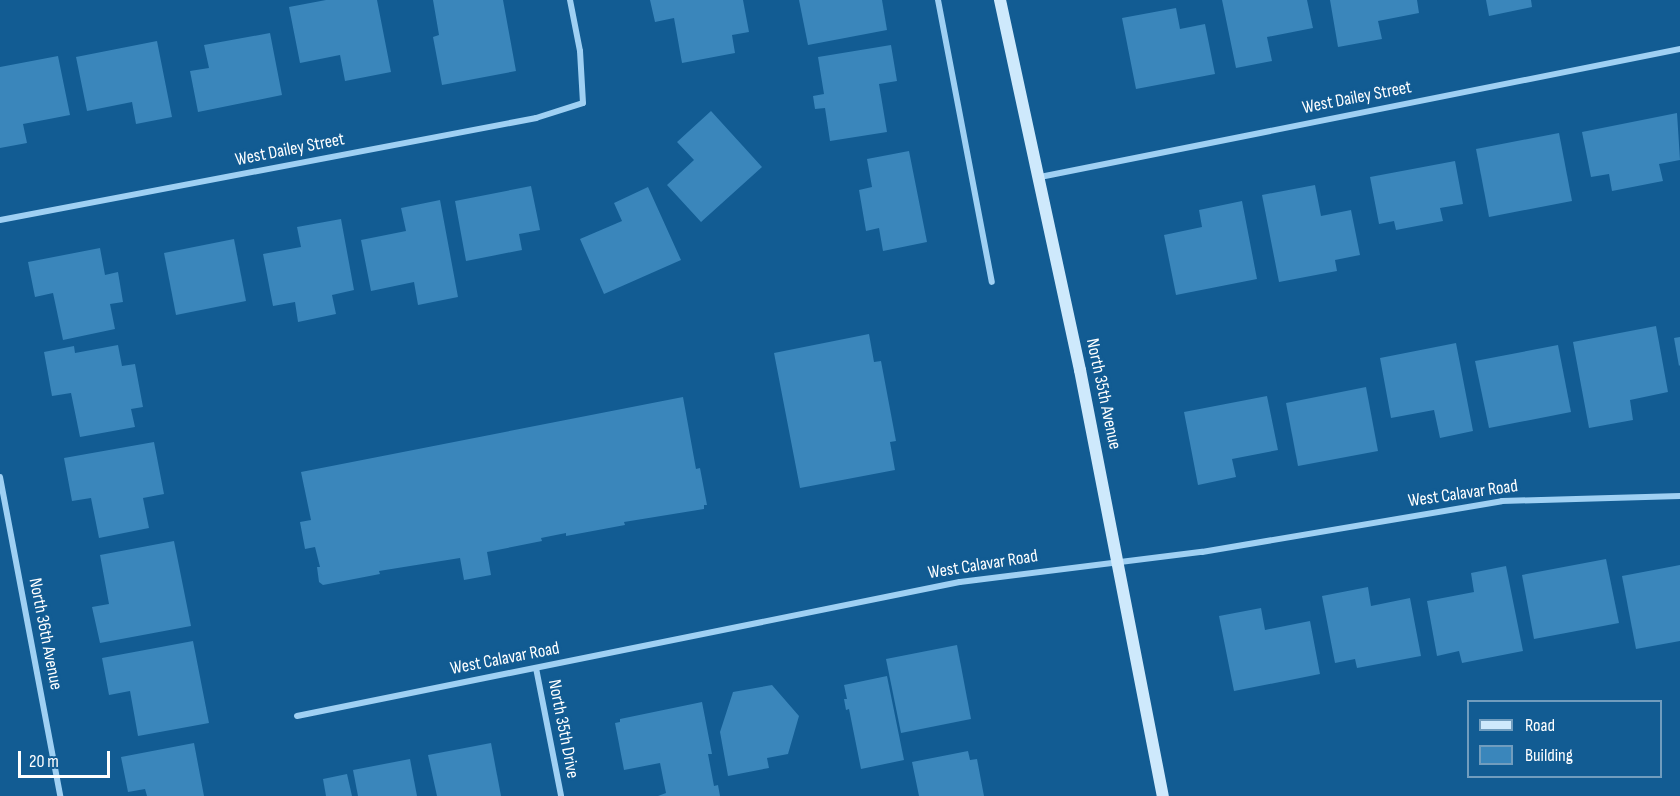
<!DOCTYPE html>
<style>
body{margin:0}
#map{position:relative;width:1680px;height:796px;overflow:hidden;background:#125c93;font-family:"Sofia Sans Condensed",sans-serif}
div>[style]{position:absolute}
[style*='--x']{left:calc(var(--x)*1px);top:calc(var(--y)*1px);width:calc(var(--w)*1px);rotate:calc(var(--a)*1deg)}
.building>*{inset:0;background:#3a86bb}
.street>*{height:6px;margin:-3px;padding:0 3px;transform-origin:3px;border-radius:3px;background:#9fd0f3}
.secondary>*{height:12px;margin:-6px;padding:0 6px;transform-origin:6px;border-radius:6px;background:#cee9fc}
span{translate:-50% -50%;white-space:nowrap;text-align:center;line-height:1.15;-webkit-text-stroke:6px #125c93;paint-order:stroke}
.street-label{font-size:18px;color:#fff}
.legend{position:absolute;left:1467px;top:700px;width:195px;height:78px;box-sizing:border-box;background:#125c93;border:2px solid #719dbe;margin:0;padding:8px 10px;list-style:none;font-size:18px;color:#fff}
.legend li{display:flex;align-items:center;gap:12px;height:30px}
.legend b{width:30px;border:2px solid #719dbe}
.scale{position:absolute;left:18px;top:751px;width:92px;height:27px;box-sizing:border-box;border:3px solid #fff;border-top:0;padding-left:8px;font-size:18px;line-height:21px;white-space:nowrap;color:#fff;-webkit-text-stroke:4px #125c93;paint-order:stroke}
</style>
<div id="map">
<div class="building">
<div style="clip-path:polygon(326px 0,377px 0,391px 72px,345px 81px,340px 55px,300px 63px,289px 7px)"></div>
<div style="clip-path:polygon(433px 0,503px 0,516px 71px,442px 85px,433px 37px,439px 35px)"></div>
<div style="clip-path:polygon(650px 0,743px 0,749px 32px,732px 35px,735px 53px,682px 63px,674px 18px,655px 22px)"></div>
<div style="clip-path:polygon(799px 0,882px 0,887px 30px,808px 45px)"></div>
<div style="clip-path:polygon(1222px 0,1307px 0,1313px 28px,1267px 37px,1272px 61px,1236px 68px)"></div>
<div style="clip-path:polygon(1330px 0,1417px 0,1419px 13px,1378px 21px,1382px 39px,1338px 47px)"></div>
<div style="clip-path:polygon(1486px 0,1531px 0,1532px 7px,1489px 16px)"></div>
<div style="clip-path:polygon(1176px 8px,1180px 29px,1205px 24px,1215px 74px,1136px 89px,1122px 18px)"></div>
<div style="clip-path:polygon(270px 33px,282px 95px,198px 112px,190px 71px,209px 68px,204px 45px)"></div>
<div style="clip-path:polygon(157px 41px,172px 117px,136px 124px,132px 102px,87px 111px,76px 57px)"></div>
<div style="clip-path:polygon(891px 45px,897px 81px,879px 84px,887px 132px,830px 141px,825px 108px,815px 109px,813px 96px,824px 94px,818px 57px)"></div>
<div style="clip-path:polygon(58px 56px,70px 115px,23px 124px,27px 143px,0 148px,0 67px)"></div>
<div style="clip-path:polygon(711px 111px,762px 167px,701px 222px,667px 185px,694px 160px,677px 142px)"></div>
<div style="clip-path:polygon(1677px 113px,1680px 160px,1659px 164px,1663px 181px,1612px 191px,1609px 174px,1591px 177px,1582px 132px)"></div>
<div style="clip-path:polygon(1559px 133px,1572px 201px,1489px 217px,1476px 149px)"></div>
<div style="clip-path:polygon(909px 151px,927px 242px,883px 251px,879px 228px,866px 231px,859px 190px,872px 187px,867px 159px)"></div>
<div style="clip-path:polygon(1455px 161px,1463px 204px,1440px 208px,1443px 221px,1396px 230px,1394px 221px,1379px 224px,1370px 177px)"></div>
<div style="clip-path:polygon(1315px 185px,1321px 216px,1351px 210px,1360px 255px,1335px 260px,1337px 271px,1279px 282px,1262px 195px)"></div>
<div style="clip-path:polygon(531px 186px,540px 230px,519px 234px,522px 250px,466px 261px,455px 201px)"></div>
<div style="clip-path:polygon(648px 187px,681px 260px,604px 294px,580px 239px,622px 221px,614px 203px)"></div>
<div style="clip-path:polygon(440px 200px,458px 297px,418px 305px,414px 282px,371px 291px,361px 240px,406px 231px,401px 208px)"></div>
<div style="clip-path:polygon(1242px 201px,1257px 279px,1176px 295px,1164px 235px,1202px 227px,1199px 210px)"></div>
<div style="clip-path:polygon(341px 219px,354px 290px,332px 295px,336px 314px,298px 322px,295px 302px,273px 306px,263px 254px,301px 247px,297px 227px)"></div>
<div style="clip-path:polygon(234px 239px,246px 301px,176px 315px,164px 253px)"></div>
<div style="clip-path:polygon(100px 248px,105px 275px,118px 272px,123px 302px,110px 304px,115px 329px,63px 340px,53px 293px,35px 297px,28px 262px)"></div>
<div style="clip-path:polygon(1656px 326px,1668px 392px,1630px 400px,1633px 420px,1589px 428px,1573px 342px)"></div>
<div style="clip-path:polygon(869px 334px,874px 362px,881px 361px,896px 441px,890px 442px,895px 470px,800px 488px,774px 353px)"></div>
<div style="clip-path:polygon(1680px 337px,1680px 365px,1679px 366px,1674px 338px)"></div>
<div style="clip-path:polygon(1456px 343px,1473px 431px,1440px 438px,1434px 410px,1391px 418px,1380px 358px)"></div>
<div style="clip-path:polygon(118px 345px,122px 366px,135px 364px,143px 407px,131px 409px,135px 427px,80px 437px,71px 393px,52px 396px,44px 352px,74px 346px,75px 353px)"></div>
<div style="clip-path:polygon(1558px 345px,1571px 412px,1489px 428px,1475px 361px)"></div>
<div style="clip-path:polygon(1366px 387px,1378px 451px,1298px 466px,1286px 403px)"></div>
<div style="clip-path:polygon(1267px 396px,1278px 450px,1232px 459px,1236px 477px,1198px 485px,1184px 412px)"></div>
<div style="clip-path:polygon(683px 397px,696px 469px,700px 468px,707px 505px,704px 505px,704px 509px,624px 522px,625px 525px,566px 536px,566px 533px,541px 538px,542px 541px,487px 552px,491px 575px,464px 580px,460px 558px,379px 571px,380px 574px,323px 585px,319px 582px,317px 567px,320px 567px,315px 547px,305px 549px,300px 522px,311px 520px,301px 472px)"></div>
<div style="clip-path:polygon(154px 442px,164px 494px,143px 498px,149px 528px,99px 538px,91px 498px,72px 501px,64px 458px)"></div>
<div style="clip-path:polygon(174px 541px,191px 626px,100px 643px,92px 607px,109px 604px,100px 555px)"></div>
<div style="clip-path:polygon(1606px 559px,1619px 623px,1534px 639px,1522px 575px)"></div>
<div style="clip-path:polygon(1680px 565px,1680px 641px,1636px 649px,1622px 576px)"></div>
<div style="clip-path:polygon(1506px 566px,1523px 651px,1462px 663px,1459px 651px,1437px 656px,1427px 601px,1474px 592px,1471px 573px)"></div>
<div style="clip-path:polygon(1368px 587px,1371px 606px,1410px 598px,1421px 656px,1357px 668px,1355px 659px,1335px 663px,1322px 596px)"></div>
<div style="clip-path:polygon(1261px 608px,1265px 630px,1310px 621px,1320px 674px,1234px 691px,1219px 616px)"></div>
<div style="clip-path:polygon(193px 641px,209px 723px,138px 736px,130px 691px,109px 695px,102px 658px)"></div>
<div style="clip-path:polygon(957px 645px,971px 719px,901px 733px,886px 659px)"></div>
<div style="clip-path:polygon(887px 676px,904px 760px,861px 769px,849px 709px,846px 710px,844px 699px,847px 699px,844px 685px)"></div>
<div style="clip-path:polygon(772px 685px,799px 716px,788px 754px,767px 758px,769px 768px,728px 776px,720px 732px,733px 692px)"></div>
<div style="clip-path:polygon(702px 702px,712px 754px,708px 754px,714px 786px,718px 785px,720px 796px,658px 796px,666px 793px,660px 763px,624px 770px,615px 723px,620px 722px,620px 719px)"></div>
<div style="clip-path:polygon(194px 743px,204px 796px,147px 796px,145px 789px,128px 792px,121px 757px)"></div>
<div style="clip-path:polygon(491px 743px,501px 796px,437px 796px,428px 755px)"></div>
<div style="clip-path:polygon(968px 751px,970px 760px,977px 759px,984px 796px,919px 796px,912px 762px)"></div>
<div style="clip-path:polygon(410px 759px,417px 796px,358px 796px,353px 770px)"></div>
<div style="clip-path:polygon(347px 774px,352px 796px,326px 796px,323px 779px)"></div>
</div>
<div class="street">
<div style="--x:938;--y:0;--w:287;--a:79.2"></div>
<div style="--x:1040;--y:177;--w:653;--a:-11.31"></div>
<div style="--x:0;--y:220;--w:546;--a:-10.77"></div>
<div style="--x:536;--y:118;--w:49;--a:-17.7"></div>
<div style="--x:583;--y:103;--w:52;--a:-93.3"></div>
<div style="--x:580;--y:51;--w:52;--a:-101.1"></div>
<div style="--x:0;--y:477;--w:325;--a:79.3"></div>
<div style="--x:536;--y:668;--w:130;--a:78.9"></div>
<div style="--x:297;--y:716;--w:676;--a:-11.43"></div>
<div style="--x:960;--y:582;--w:244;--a:-7.1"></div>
<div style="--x:1202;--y:552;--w:304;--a:-9.6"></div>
<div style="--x:1502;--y:501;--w:178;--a:-1.6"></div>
</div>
<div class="secondary">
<div style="--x:1000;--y:0;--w:379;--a:77.8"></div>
<div style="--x:1080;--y:370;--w:434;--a:79"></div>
</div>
<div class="street-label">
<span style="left:1357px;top:98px;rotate:-11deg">West Dailey Street</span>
<span style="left:290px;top:150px;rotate:-11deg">West Dailey Street</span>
<span style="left:1103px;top:394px;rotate:78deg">North 35th Avenue</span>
<span style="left:1463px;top:494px;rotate:-8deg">West Calavar Road</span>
<span style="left:983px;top:565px;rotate:-9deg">West Calavar Road</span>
<span style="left:45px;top:634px;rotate:79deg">North 36th Avenue</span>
<span style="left:505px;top:659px;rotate:-11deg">West Calavar Road</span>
<span style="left:563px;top:729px;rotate:79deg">North 35th Drive</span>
</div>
<ul class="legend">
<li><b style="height:8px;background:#cee9fc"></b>Road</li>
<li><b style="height:16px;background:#3a86bb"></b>Building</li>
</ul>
<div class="scale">20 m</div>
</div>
